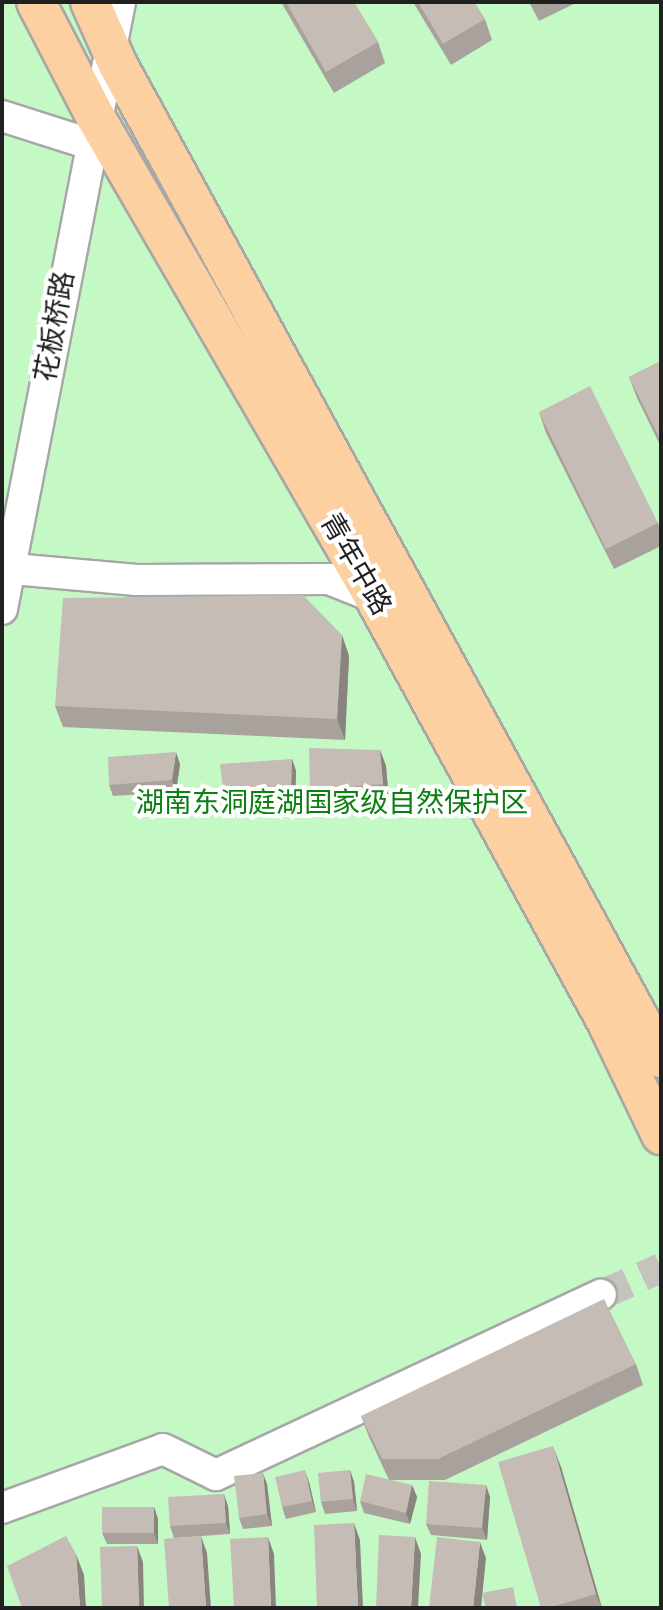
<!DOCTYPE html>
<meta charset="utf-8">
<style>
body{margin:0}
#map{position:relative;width:663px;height:1610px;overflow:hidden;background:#f0ece6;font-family:Overpass,"Noto Sans SC",sans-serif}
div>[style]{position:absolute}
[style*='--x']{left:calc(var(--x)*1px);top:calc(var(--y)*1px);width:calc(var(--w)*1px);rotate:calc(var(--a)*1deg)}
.park>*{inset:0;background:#c4f9c6}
.minor-tunnel>*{height:30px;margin-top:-15px;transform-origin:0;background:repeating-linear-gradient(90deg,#c6c3be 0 30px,transparent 0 45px)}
.roads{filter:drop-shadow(2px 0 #a7a7a7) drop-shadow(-2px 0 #a7a7a7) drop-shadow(0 2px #a7a7a7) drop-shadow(0 -2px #a7a7a7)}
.minor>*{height:30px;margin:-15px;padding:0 15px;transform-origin:15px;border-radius:15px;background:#fff}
.major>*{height:38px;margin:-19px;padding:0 19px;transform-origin:19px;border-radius:19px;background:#fcd0a0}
.wall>*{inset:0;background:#a9a29c}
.shaded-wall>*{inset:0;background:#8a847f}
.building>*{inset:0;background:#c5bcb5}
span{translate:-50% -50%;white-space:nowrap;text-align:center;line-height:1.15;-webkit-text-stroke:8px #fff;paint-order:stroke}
.street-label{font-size:28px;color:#202020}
.park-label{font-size:28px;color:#0c7f11}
.frame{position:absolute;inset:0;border:4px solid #202020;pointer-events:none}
</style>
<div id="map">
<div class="park">
<div style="clip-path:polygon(2px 2px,661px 2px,661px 1608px,2px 1608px)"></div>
</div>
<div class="minor-tunnel">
<div style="--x:601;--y:1295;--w:66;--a:-24.2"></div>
</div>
<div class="roads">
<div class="minor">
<div style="--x:2;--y:116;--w:92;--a:17.7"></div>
<div style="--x:13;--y:569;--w:124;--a:5.1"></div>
<div style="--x:137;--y:580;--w:192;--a:-0.3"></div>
<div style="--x:329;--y:579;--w:48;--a:21.8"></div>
<div style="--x:2;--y:609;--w:618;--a:-79"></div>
<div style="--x:2;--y:1508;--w:171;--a:-20.1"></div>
<div style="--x:163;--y:1449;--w:59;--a:26.1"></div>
<div style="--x:216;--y:1475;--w:425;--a:-25.1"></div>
</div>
<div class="major">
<div style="--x:36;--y:2;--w:128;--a:62.6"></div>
<div style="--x:95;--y:116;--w:556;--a:59.88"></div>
<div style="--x:374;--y:597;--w:490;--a:61.3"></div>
<div style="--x:609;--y:1027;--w:120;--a:64.3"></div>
<div style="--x:90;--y:2;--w:69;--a:66"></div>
<div style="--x:118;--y:65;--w:1132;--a:61.33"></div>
</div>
</div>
<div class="wall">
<div style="clip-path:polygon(281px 2px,354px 2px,378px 42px,385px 63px,334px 93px)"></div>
<div style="clip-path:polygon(413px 2px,474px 2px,485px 19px,492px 40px,451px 65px)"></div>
<div style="clip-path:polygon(529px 2px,578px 2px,539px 21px)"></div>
<div style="clip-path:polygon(661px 361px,661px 447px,637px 398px,629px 377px)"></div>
<div style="clip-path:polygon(539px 412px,658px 523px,661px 531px,661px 546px,614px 569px,546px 433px)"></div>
<div style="clip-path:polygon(342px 635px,349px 656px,345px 740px,63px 727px,55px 706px)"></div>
<div style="clip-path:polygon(380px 750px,386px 766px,389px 801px,316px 807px,310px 790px)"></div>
<div style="clip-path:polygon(292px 759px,296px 771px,295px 806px,228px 809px,224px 797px)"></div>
<div style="clip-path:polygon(180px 764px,176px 792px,113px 796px,109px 785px)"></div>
<div style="clip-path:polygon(636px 1364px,643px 1385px,445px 1480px,389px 1480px,369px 1437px,361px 1416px)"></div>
<div style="clip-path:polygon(561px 1467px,602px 1608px,541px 1608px)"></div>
<div style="clip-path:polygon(350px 1470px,354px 1482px,357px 1511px,325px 1514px,321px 1502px)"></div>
<div style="clip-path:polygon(309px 1482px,316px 1512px,286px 1519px,282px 1507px)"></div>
<div style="clip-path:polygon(267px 1484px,272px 1526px,243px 1529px,239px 1518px)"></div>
<div style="clip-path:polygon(412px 1485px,417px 1497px,410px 1524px,364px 1513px,360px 1501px)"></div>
<div style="clip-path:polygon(490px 1497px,487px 1540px,431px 1535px,426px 1524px)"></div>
<div style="clip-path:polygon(228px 1506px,230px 1534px,174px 1538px,170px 1526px)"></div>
<div style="clip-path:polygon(154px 1507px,158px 1519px,158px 1544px,107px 1544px,102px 1533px)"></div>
</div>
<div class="shaded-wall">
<div style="clip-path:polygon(342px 635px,349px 656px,345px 740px,337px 719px)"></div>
<div style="clip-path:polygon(380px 750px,386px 766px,389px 801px,383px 784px)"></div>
<div style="clip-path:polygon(176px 752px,180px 764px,176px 792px,172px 780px)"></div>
<div style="clip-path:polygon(292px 759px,296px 771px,295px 806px,291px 794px)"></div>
<div style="clip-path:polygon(553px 1446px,561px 1467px,602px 1608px,596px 1594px)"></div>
<div style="clip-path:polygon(305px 1470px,309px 1482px,316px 1512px,312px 1501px)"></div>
<div style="clip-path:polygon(350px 1470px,354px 1482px,357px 1511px,353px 1499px)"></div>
<div style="clip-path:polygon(263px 1473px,267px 1484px,272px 1526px,267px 1514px)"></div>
<div style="clip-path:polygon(412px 1485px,417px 1497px,410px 1524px,406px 1513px)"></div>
<div style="clip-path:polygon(486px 1485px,490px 1497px,487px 1540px,482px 1528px)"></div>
<div style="clip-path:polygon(224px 1494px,228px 1506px,230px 1534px,226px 1523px)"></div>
<div style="clip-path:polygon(154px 1507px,158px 1519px,158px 1544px,154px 1533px)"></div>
<div style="clip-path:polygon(354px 1523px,360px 1540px,363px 1608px,358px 1608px)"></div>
<div style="clip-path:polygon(2px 1536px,3px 1540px,4px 1575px,2px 1570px)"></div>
<div style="clip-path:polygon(201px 1536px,207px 1553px,211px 1608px,206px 1608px)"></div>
<div style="clip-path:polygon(268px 1537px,274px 1554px,276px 1608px,271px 1608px)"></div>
<div style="clip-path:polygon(415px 1537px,421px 1554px,418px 1608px,411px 1608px)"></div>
<div style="clip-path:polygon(480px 1542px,486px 1558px,481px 1608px,473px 1608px)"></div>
<div style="clip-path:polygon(137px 1546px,143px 1562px,144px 1608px,139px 1608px)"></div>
<div style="clip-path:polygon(76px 1554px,84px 1575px,86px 1608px,80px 1608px)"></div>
</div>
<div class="building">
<div style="clip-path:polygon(286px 2px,354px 2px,378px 42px,326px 72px)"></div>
<div style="clip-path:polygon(418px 2px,474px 2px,485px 19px,443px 44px)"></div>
<div style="clip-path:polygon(661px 361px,661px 441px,629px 377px)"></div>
<div style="clip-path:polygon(590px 386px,658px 523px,606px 549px,539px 412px)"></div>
<div style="clip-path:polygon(303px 595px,342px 635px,337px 719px,55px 706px,63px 598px)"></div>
<div style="clip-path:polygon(309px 748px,380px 750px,383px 784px,310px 790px)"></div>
<div style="clip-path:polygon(176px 752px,172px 780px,109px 785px,108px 757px)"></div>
<div style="clip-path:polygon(292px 759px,291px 794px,224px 797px,220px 764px)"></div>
<div style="clip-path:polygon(604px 1299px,636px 1364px,438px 1459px,382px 1459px,361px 1416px)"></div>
<div style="clip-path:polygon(553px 1446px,596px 1594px,548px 1608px,541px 1608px,498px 1462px)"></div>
<div style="clip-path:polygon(305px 1470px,312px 1501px,282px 1507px,275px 1477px)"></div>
<div style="clip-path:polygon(350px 1470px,353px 1499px,321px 1502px,318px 1473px)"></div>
<div style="clip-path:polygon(263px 1473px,267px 1514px,239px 1518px,234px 1476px)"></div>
<div style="clip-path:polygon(366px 1474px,412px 1485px,406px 1513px,360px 1501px)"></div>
<div style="clip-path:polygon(429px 1481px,486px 1485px,482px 1528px,426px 1524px)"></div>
<div style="clip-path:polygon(224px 1494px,226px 1523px,170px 1526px,168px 1497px)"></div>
<div style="clip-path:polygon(102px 1507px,154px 1507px,154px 1533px,102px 1533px)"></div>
<div style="clip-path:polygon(354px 1523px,358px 1608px,317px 1608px,314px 1525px)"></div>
<div style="clip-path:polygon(379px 1535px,415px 1537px,411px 1608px,376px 1608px)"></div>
<div style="clip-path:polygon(66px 1536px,76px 1554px,80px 1608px,22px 1608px,7px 1566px)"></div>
<div style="clip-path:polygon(201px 1536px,206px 1608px,169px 1608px,164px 1539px)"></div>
<div style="clip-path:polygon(268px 1537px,271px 1608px,234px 1608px,230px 1539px)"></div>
<div style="clip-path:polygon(437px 1537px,480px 1542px,473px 1608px,429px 1608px)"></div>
<div style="clip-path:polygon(137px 1546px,139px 1608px,102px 1608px,100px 1547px)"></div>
<div style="clip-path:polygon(513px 1587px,517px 1608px,486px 1608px,482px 1593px)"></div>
</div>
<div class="street-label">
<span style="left:57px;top:327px;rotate:-80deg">花板桥路</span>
<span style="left:354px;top:565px;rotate:60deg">青年中路</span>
</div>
<div class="park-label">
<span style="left:332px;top:805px">湖南东洞庭湖国家级自然保护区</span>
</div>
<div class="frame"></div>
</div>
